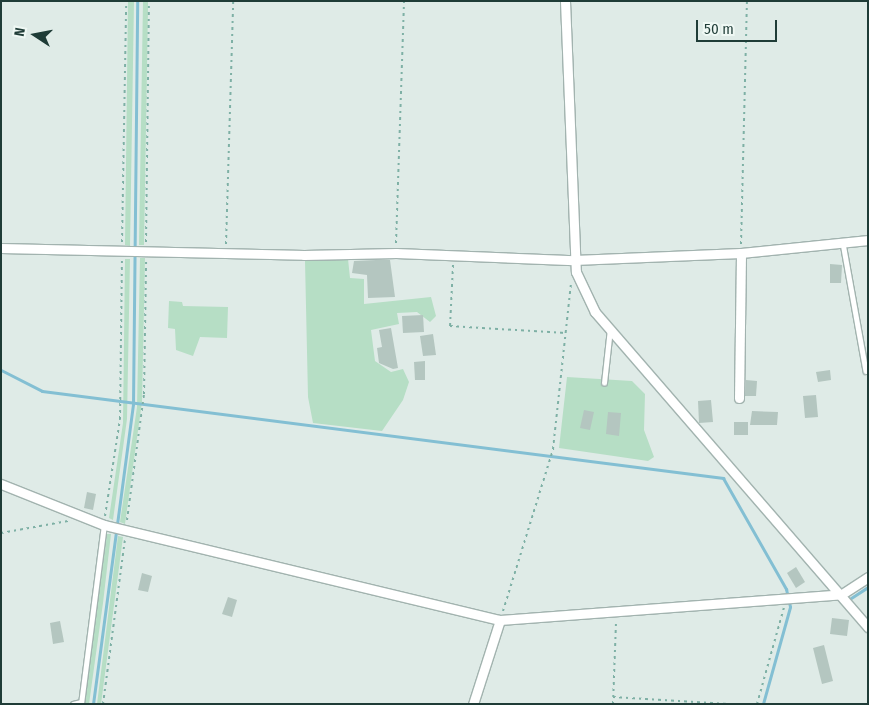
<!DOCTYPE html>
<style>
body{margin:0}
#map{position:relative;width:869px;height:705px;overflow:hidden;background:#dfebe7;font-family:"Fira Sans Condensed",sans-serif}
div>[style]{position:absolute}
[style*='--x']{left:calc(var(--x)*1px);top:calc(var(--y)*1px);width:calc(var(--w)*1px);rotate:calc(var(--a)*1deg)}
.green>*{inset:0;background:#b6dec5}
.stream>*{height:3px;margin:-1.5px;padding:0 1.5px;transform-origin:1.5px;border-radius:1.5px;background:#83bfd3}
.building>*{inset:0;background:#b4c6c0}
.path>*{height:2px;margin-top:-1px;transform-origin:0;background:repeating-linear-gradient(90deg,#7eb0a5 0 2.5px,transparent 0 6.5px)}
.roads{filter:drop-shadow(1px 0 #a2b3af) drop-shadow(-1px 0 #a2b3af) drop-shadow(0 1px #a2b3af) drop-shadow(0 -1px #a2b3af)}
.lane>*{height:4.5px;margin:-2.25px;padding:0 2.25px;transform-origin:2.25px;border-radius:2.25px;background:#fff}
.street>*{height:9px;margin:-4.5px;padding:0 4.5px;transform-origin:4.5px;border-radius:4.5px;background:#fff}
span{translate:-50% -50%;white-space:nowrap;text-align:center;line-height:1.15;-webkit-text-stroke:5px #eff8f4;paint-order:stroke}
.frame{position:absolute;inset:0;border:2px solid #1f3c37;pointer-events:none}
.north{position:absolute;left:10px;top:10px;width:50px;height:50px;-webkit-text-stroke:4px #eff8f4;paint-order:stroke;rotate:281deg;font-size:14px;font-weight:700;line-height:20px;text-align:center;color:#1f3c37}
.north::after{content:'';display:block;margin:auto;width:18px;height:22px;background:#1f3c37;clip-path:polygon(50% 0,100% 100%,50% 72%,0 100%)}
.scale{position:absolute;left:696px;top:20px;width:81px;height:22px;box-sizing:border-box;border:2px solid #1f3c37;border-top:0;padding-left:6px;font-size:15px;line-height:18px;white-space:nowrap;color:#1f3c37;-webkit-text-stroke:4px #eff8f4;paint-order:stroke}
</style>
<div id="map">
<div class="green">
<div style="clip-path:polygon(128px 1px,134px 1px,130px 246px,125px 245px)"></div>
<div style="clip-path:polygon(143px 1px,148px 1px,148px 8px,144px 245px,139px 245px)"></div>
<div style="clip-path:polygon(140px 258px,145px 258px,142px 402px,125px 524px,120px 522px,137px 407px)"></div>
<div style="clip-path:polygon(125px 259px,130px 259px,127px 419px,113px 520px,109px 518px,123px 423px)"></div>
<div style="clip-path:polygon(348px 259px,350px 278px,364px 279px,364px 304px,431px 297px,436px 316px,430px 322px,417px 312px,397px 313px,399px 324px,371px 330px,375px 361px,391px 372px,403px 369px,409px 382px,403px 400px,382px 431px,313px 423px,308px 397px,305px 261px)"></div>
<div style="clip-path:polygon(169px 301px,182px 302px,183px 306px,228px 307px,227px 338px,200px 337px,193px 356px,176px 350px,175px 329px,168px 328px)"></div>
<div style="clip-path:polygon(567px 377px,632px 381px,645px 394px,644px 430px,654px 457px,648px 461px,559px 448px)"></div>
<div style="clip-path:polygon(107px 534px,111px 534px,103px 603px,89px 704px,84px 704px)"></div>
<div style="clip-path:polygon(118px 536px,123px 537px,101px 704px,97px 704px)"></div>
</div>
<div class="stream">
<div style="--x:1;--y:370;--w:46;--a:27.1"></div>
<div style="--x:42;--y:391;--w:687;--a:7.28"></div>
<div style="--x:723;--y:478;--w:128;--a:60.4"></div>
<div style="--x:786;--y:589;--w:18;--a:77"></div>
<div style="--x:790;--y:607;--w:101;--a:105.6"></div>
<div style="--x:851;--y:598;--w:20;--a:-33"></div>
<div style="--x:93;--y:704;--w:303;--a:-82.4"></div>
<div style="--x:133;--y:404;--w:403;--a:-89.4"></div>
</div>
<div class="building">
<div style="clip-path:polygon(376px 260px,390px 260px,395px 297px,368px 298px,367px 275px,352px 273px,354px 261px)"></div>
<div style="clip-path:polygon(830px 264px,842px 265px,841px 283px,830px 283px)"></div>
<div style="clip-path:polygon(423px 315px,424px 332px,403px 333px,402px 316px)"></div>
<div style="clip-path:polygon(391px 328px,398px 368px,393px 369px,379px 363px,377px 348px,382px 347px,379px 330px)"></div>
<div style="clip-path:polygon(433px 334px,436px 355px,423px 356px,420px 336px)"></div>
<div style="clip-path:polygon(425px 361px,425px 380px,415px 380px,414px 362px)"></div>
<div style="clip-path:polygon(830px 370px,831px 380px,818px 382px,816px 372px)"></div>
<div style="clip-path:polygon(746px 380px,757px 381px,756px 396px,745px 396px)"></div>
<div style="clip-path:polygon(816px 395px,818px 417px,805px 418px,803px 396px)"></div>
<div style="clip-path:polygon(711px 400px,713px 422px,699px 423px,698px 401px)"></div>
<div style="clip-path:polygon(584px 410px,594px 412px,590px 430px,580px 428px)"></div>
<div style="clip-path:polygon(752px 411px,778px 412px,777px 425px,750px 425px)"></div>
<div style="clip-path:polygon(608px 412px,621px 413px,619px 436px,606px 434px)"></div>
<div style="clip-path:polygon(734px 422px,748px 422px,748px 435px,734px 435px)"></div>
<div style="clip-path:polygon(87px 492px,96px 494px,93px 510px,84px 508px)"></div>
<div style="clip-path:polygon(796px 567px,805px 582px,796px 588px,787px 573px)"></div>
<div style="clip-path:polygon(142px 573px,152px 576px,148px 592px,138px 590px)"></div>
<div style="clip-path:polygon(228px 597px,237px 600px,232px 617px,222px 614px)"></div>
<div style="clip-path:polygon(832px 618px,849px 620px,847px 636px,830px 634px)"></div>
<div style="clip-path:polygon(60px 621px,64px 642px,53px 644px,50px 623px)"></div>
<div style="clip-path:polygon(824px 645px,833px 681px,822px 684px,813px 648px)"></div>
</div>
<div class="path">
<div style="--x:122;--y:242;--w:241;--a:-89"></div>
<div style="--x:146;--y:242;--w:241;--a:-89.3"></div>
<div style="--x:396;--y:243;--w:242;--a:-88.1"></div>
<div style="--x:226;--y:244;--w:243;--a:-88.3"></div>
<div style="--x:741;--y:244;--w:243;--a:-88.6"></div>
<div style="--x:453;--y:265;--w:61;--a:92.8"></div>
<div style="--x:450;--y:326;--w:116;--a:3.5"></div>
<div style="--x:105;--y:516;--w:98;--a:-81.2"></div>
<div style="--x:120;--y:419;--w:160;--a:-89.3"></div>
<div style="--x:127;--y:520;--w:127;--a:-82.3"></div>
<div style="--x:144;--y:394;--w:133;--a:-89.1"></div>
<div style="--x:1;--y:533;--w:68;--a:-10.2"></div>
<div style="--x:503;--y:611;--w:170;--a:-72.8"></div>
<div style="--x:553;--y:449;--w:166;--a:-83.8"></div>
<div style="--x:613;--y:697;--w:116;--a:3.5"></div>
<div style="--x:103;--y:704;--w:165;--a:-82.4"></div>
<div style="--x:613;--y:704;--w:83;--a:-87.9"></div>
<div style="--x:757;--y:704;--w:101;--a:-74.4"></div>
</div>
<div class="roads">
<div class="lane">
<div style="--x:843;--y:243;--w:130;--a:79.8"></div>
<div style="--x:604;--y:383;--w:54;--a:-83.7"></div>
<div style="--x:73;--y:704;--w:8;--a:-14"></div>
<div style="--x:81;--y:704;--w:180;--a:-82.7"></div>
</div>
<div class="street">
<div style="--x:565;--y:1;--w:271;--a:87.7"></div>
<div style="--x:576;--y:272;--w:44;--a:64.6"></div>
<div style="--x:595;--y:312;--w:417;--a:49.1"></div>
<div style="--x:1;--y:248;--w:303;--a:1.3"></div>
<div style="--x:304;--y:255;--w:92;--a:-1.2"></div>
<div style="--x:396;--y:253;--w:178;--a:2.3"></div>
<div style="--x:574;--y:260;--w:167;--a:-2.4"></div>
<div style="--x:741;--y:253;--w:128;--a:-5.8"></div>
<div style="--x:739;--y:398;--w:145;--a:-89.2"></div>
<div style="--x:1;--y:484;--w:111;--a:21.7"></div>
<div style="--x:104;--y:525;--w:407;--a:13.5"></div>
<div style="--x:500;--y:620;--w:343;--a:-4.3"></div>
<div style="--x:842;--y:594;--w:31;--a:-33"></div>
<div style="--x:473;--y:704;--w:88;--a:-72.2"></div>
</div>
</div>
<div class="frame"></div>
<div class="north">N</div>
<div class="scale">50 m</div>
</div>
